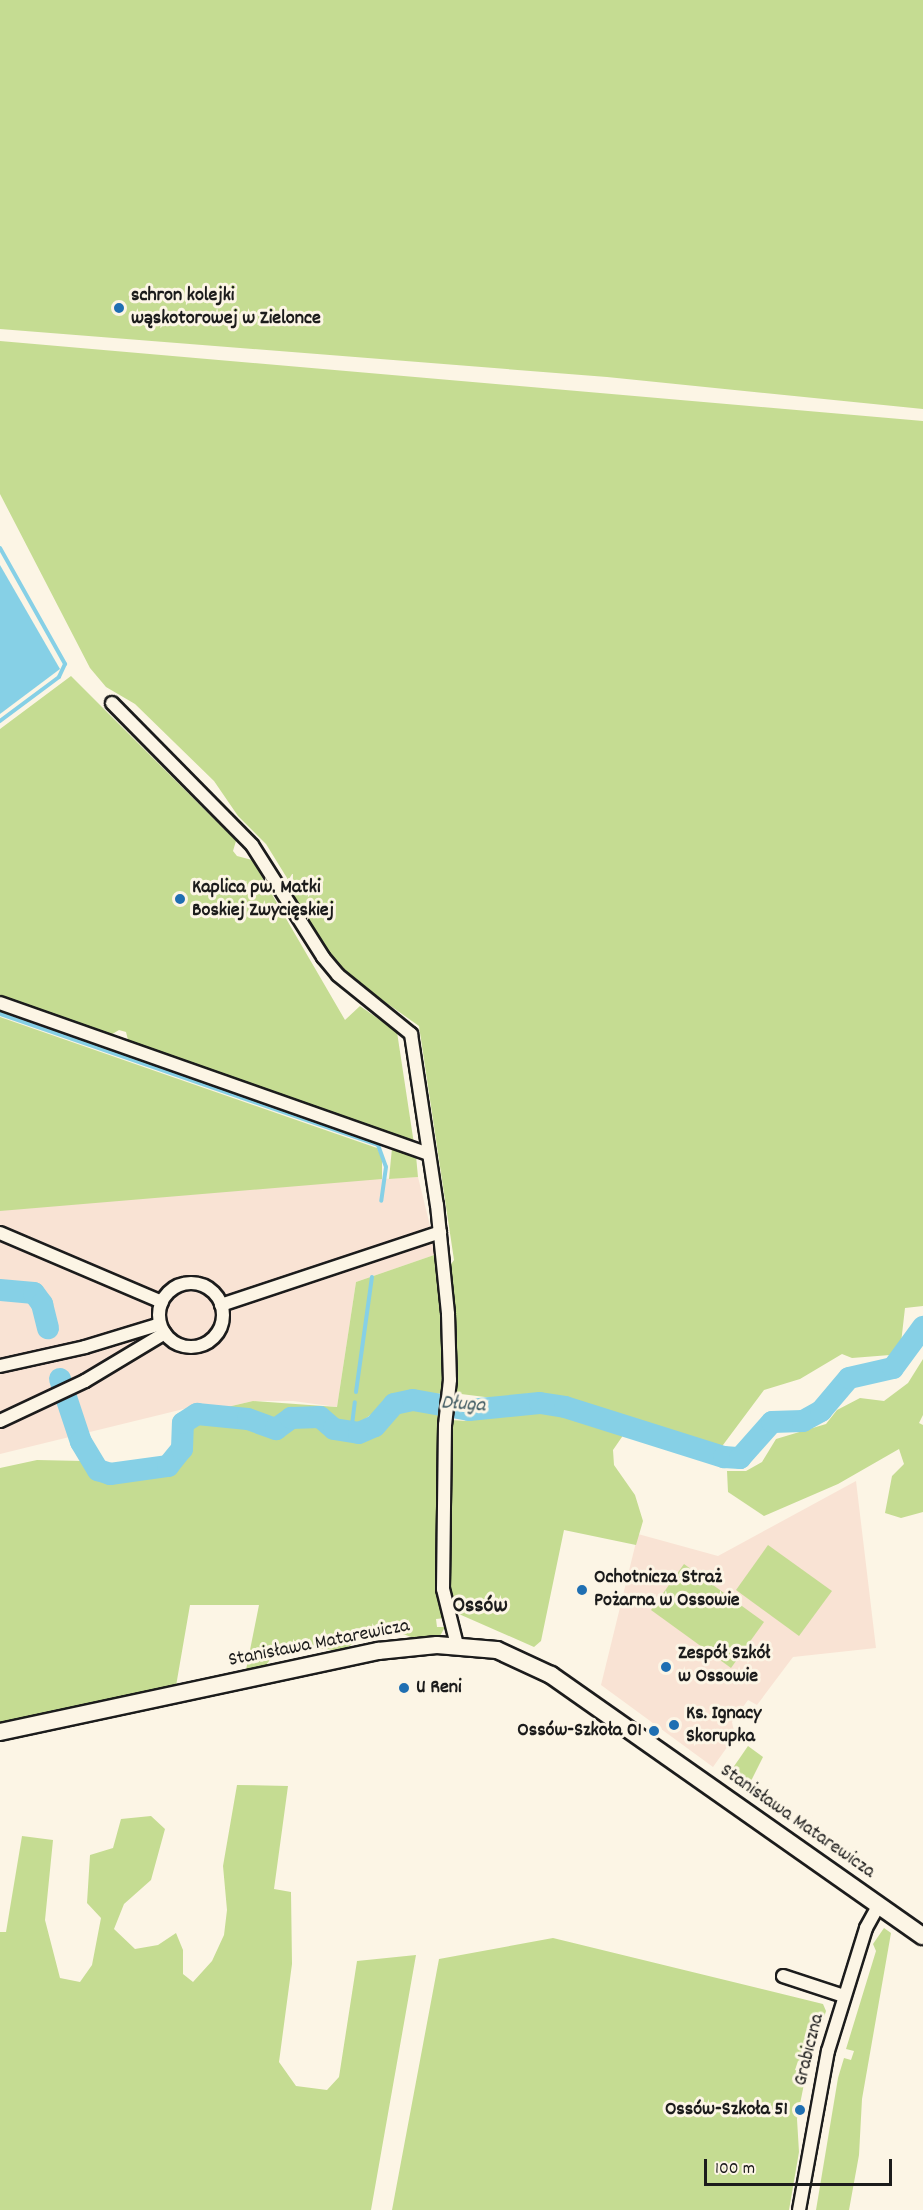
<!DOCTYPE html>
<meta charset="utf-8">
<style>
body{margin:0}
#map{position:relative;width:923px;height:2210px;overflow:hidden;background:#fcf5e5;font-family:Dekko,sans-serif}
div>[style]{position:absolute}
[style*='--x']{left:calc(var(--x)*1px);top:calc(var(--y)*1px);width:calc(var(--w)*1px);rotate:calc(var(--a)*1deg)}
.built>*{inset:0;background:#f9e3d4}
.green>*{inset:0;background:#c5dc92}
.water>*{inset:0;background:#86d0e6}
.stream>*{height:4px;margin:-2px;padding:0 2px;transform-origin:2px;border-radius:2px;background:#86d0e6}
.river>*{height:22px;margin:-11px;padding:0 11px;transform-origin:11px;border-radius:11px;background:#86d0e6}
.roads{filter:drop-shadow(2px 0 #1c1c1c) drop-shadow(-2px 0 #1c1c1c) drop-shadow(0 2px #1c1c1c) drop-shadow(0 -2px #1c1c1c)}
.street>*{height:12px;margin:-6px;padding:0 6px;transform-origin:6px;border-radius:6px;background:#fcf5e5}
.street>.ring{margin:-6px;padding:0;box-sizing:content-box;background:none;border:12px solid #fcf5e5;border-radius:50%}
.secondary>*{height:16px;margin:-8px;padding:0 8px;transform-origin:8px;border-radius:8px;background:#fcf5e5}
.dots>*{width:16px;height:16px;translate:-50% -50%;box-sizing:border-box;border:3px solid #fcf5e5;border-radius:50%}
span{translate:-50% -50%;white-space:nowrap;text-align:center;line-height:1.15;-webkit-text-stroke:6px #fcf5e5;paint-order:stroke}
.poi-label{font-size:20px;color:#1c1c1c;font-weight:700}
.left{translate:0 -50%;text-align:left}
.right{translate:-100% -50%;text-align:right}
.street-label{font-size:20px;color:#1c1c1c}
.water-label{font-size:21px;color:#415b63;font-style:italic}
.quarter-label{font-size:22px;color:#1c1c1c;font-weight:700}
.scale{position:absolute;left:704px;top:2159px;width:188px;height:27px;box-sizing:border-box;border:3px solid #1c1c1c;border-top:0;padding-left:8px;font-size:18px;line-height:21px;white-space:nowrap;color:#1c1c1c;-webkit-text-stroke:4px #fcf5e5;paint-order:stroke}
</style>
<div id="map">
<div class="built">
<div style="clip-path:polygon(0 1017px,92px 1067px,377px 1148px,382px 1158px,382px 1179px,418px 1177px,437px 1254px,356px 1282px,337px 1407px,293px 1401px,253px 1401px,223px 1408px,196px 1406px,0 1454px)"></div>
<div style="clip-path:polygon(856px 1481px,876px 1648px,793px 1657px,757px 1705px,748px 1700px,732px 1722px,735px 1736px,713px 1767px,601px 1685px,638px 1534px,718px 1556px)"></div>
</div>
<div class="green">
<div style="clip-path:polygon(0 0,923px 0,923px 409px,607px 377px,0 329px)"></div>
<div style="clip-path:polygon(0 341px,923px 421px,923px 1306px,905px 1308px,901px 1343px,890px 1355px,852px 1358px,842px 1354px,800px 1379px,764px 1390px,720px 1449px,533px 1393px,493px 1398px,453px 1393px,449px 1267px,454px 1260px,419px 1026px,344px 973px,326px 953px,288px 890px,287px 878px,266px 844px,238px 816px,214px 781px,135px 704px,106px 687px,90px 668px,0 494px)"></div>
<div style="clip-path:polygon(71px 676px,236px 841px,233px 851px,237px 856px,252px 860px,345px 1020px,360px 1006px,397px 1032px,414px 1144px,129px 1044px,126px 1032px,119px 1030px,109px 1036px,0 997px,0 729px)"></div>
<div style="clip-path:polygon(0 1017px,377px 1148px,382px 1158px,382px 1179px,0 1211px)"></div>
<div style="clip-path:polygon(392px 1148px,416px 1156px,418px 1177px,389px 1179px)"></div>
<div style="clip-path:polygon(437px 1254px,446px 1393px,393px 1398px,353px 1428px,306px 1410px,269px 1422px,223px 1408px,253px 1401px,337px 1407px,356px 1282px)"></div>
<div style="clip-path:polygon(923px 1359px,923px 1415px,919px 1423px,923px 1425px,923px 1512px,901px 1518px,885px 1513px,892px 1476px,904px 1464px,899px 1449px,838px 1484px,764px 1516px,728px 1492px,727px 1471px,746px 1471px,762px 1462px,776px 1439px,826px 1424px,837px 1410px,860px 1398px,884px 1401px,908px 1383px)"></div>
<div style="clip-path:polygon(415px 1406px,442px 1411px,445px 1618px,436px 1619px,437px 1627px,445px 1627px,440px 1636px,414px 1638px,386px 1628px,381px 1636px,361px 1638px,342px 1651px,293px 1645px,279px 1648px,266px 1665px,246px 1670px,259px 1605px,190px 1605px,176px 1686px,0 1724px,0 1468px,37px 1460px,83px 1461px,94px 1477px,109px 1481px,152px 1478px,171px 1473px,182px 1465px,189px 1452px,186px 1433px,200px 1421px,219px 1422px,269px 1435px,312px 1422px,332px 1436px,355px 1440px,383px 1428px,401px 1408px)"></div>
<div style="clip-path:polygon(511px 1407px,562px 1413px,624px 1434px,613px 1450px,614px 1465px,635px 1495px,643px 1521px,636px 1545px,564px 1530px,541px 1641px,534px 1647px,452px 1611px,448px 1596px,451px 1420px,467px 1421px)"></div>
<div style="clip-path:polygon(768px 1545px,832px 1591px,799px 1636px,736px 1590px)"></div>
<div style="clip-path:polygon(684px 1564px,764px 1622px,731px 1668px,651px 1610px)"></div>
<div style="clip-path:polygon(748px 1746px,763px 1757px,747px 1789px,728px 1775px)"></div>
<div style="clip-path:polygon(237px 1785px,288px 1786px,274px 1889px,291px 1892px,292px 1964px,279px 2062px,296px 2086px,327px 2090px,339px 2077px,357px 1961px,416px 1955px,371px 2210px,0 2210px,0 1932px,6px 1932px,22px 1836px,53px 1840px,45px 1920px,60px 1978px,80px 1982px,92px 1965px,101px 1918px,87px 1903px,90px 1855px,113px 1848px,121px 1819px,151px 1816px,165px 1829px,151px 1880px,124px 1904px,114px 1929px,135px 1949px,158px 1945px,176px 1933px,183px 1950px,183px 1974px,193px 1982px,212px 1961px,224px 1935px,227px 1910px,223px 1866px)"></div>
<div style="clip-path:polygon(884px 1928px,891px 1933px,862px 2099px,859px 2155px,849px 2210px,816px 2210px,838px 2078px,844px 2058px,851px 2060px,854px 2051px,846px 2049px,876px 1951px,873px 1944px)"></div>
<div style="clip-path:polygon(553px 1938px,823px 2004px,826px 2011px,809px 2065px,798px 2061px,795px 2070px,806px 2074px,797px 2119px,799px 2152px,789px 2210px,392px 2210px,439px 1959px)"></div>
</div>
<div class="water">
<div style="clip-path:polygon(0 565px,60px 669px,0 714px)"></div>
</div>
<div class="stream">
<div style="--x:0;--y:548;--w:133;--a:60.7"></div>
<div style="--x:65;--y:664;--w:14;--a:115"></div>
<div style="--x:59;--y:677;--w:74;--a:143.3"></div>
<div style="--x:0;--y:1014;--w:400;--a:19.1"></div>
<div style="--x:378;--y:1145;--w:23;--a:70"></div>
<div style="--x:386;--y:1167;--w:34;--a:98"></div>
<div style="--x:356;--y:1392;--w:116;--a:-82.1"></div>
<div style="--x:351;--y:1433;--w:31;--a:-83"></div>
</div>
<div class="river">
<div style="--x:0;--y:1290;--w:34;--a:5"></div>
<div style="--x:34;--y:1293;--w:14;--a:54"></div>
<div style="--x:42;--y:1304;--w:25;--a:76"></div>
<div style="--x:60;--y:1379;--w:66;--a:71.6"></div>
<div style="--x:81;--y:1442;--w:33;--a:59"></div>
<div style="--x:98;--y:1470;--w:13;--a:18"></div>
<div style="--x:110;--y:1474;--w:59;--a:-7.9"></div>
<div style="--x:168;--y:1466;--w:22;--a:-51"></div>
<div style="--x:182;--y:1449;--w:26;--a:-88"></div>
<div style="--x:183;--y:1423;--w:17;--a:-33"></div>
<div style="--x:197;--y:1414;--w:51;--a:5.6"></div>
<div style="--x:248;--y:1419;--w:30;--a:20"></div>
<div style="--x:276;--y:1429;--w:19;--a:-36"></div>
<div style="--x:291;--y:1418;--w:29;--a:-2"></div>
<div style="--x:320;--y:1417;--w:18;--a:41"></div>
<div style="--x:334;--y:1429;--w:25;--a:9"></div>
<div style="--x:359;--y:1433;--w:17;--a:-24"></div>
<div style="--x:375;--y:1426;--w:29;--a:-49"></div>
<div style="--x:394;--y:1404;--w:19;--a:-12"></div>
<div style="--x:413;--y:1400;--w:57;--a:10.1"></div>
<div style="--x:469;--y:1410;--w:71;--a:-5.6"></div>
<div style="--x:540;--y:1403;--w:25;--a:9"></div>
<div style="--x:565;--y:1407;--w:167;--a:17.5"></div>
<div style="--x:724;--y:1457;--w:16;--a:4"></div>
<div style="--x:740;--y:1458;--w:48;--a:-48.4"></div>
<div style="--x:772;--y:1422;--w:31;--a:-2"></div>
<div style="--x:803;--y:1421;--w:21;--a:-29"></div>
<div style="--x:821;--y:1411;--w:43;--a:-49.7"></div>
<div style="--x:849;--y:1378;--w:45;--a:-12.8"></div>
<div style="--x:893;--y:1368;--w:51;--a:-53.8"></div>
</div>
<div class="roads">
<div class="street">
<div style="--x:112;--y:703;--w:199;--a:45.4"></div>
<div style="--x:252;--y:845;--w:133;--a:57.6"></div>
<div style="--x:323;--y:957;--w:23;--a:50"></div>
<div style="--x:338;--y:975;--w:94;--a:38.9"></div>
<div style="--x:411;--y:1034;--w:173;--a:81.4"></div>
<div style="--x:437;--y:1205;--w:110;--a:84.2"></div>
<div style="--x:448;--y:1314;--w:66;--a:88.3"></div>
<div style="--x:450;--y:1380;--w:45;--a:96.3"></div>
<div style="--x:445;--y:1425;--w:164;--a:90.7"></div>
<div style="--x:443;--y:1589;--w:58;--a:76"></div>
<div style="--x:0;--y:1003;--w:454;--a:19.4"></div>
<div style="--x:0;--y:1233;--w:176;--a:23.1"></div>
<div class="ring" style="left:159px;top:1283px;width:52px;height:52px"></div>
<div style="--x:221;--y:1305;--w:231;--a:-18.4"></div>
<div style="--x:0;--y:1366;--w:87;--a:-12.6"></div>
<div style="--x:85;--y:1347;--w:78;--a:-17"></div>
<div style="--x:0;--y:1421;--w:94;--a:-25.2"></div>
<div style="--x:85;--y:1381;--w:93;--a:-31"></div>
<div style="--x:783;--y:1976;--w:64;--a:18.2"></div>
<div style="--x:799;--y:2210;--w:162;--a:-79.7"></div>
<div style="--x:828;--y:2051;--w:129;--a:-72.8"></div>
<div style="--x:866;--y:1928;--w:26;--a:-61"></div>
</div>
<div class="secondary">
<div style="--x:0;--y:1732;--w:387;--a:-12.1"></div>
<div style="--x:378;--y:1651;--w:59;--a:-5.8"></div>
<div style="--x:437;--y:1645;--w:60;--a:4.8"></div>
<div style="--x:497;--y:1650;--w:60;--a:24.8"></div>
<div style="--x:551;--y:1675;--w:454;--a:35.1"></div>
</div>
</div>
<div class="dots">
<div style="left:119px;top:308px;background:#1f6fb2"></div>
<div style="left:180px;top:899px;background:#1f6fb2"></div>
<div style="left:582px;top:1590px;background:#1f6fb2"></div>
<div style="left:666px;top:1667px;background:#1f6fb2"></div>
<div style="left:404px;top:1688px;background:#1f6fb2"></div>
<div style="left:674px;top:1725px;background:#1f6fb2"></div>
<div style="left:654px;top:1731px;background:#1f6fb2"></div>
<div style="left:800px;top:2110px;background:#1f6fb2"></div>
</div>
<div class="poi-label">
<span class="left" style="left:131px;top:308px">schron kolejki<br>wąskotorowej w Zielonce</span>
<span class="left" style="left:192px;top:900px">Kaplica pw. Matki<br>Boskiej Zwycięskiej</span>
<span class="left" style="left:594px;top:1590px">Ochotnicza Straż<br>Pożarna w Ossowie</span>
<span class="left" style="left:678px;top:1666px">Zespół Szkół<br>w Ossowie</span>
<span class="left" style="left:416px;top:1688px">U Reni</span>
<span class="left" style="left:686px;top:1726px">Ks. Ignacy<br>Skorupka</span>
<span class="right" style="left:642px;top:1731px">Ossów-Szkoła 01</span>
<span class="right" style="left:788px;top:2110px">Ossów-Szkoła 51</span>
</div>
<div class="street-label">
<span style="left:319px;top:1644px;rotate:-11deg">Stanisława Matarewicza</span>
<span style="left:797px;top:1822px;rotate:35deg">Stanisława Matarewicza</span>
<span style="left:810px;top:2050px;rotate:-76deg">Grabiczna</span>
</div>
<div class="water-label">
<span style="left:463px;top:1405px;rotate:4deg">Długa</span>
</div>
<div class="quarter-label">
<span style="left:480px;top:1607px">Ossów</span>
</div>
<div class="scale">100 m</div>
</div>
